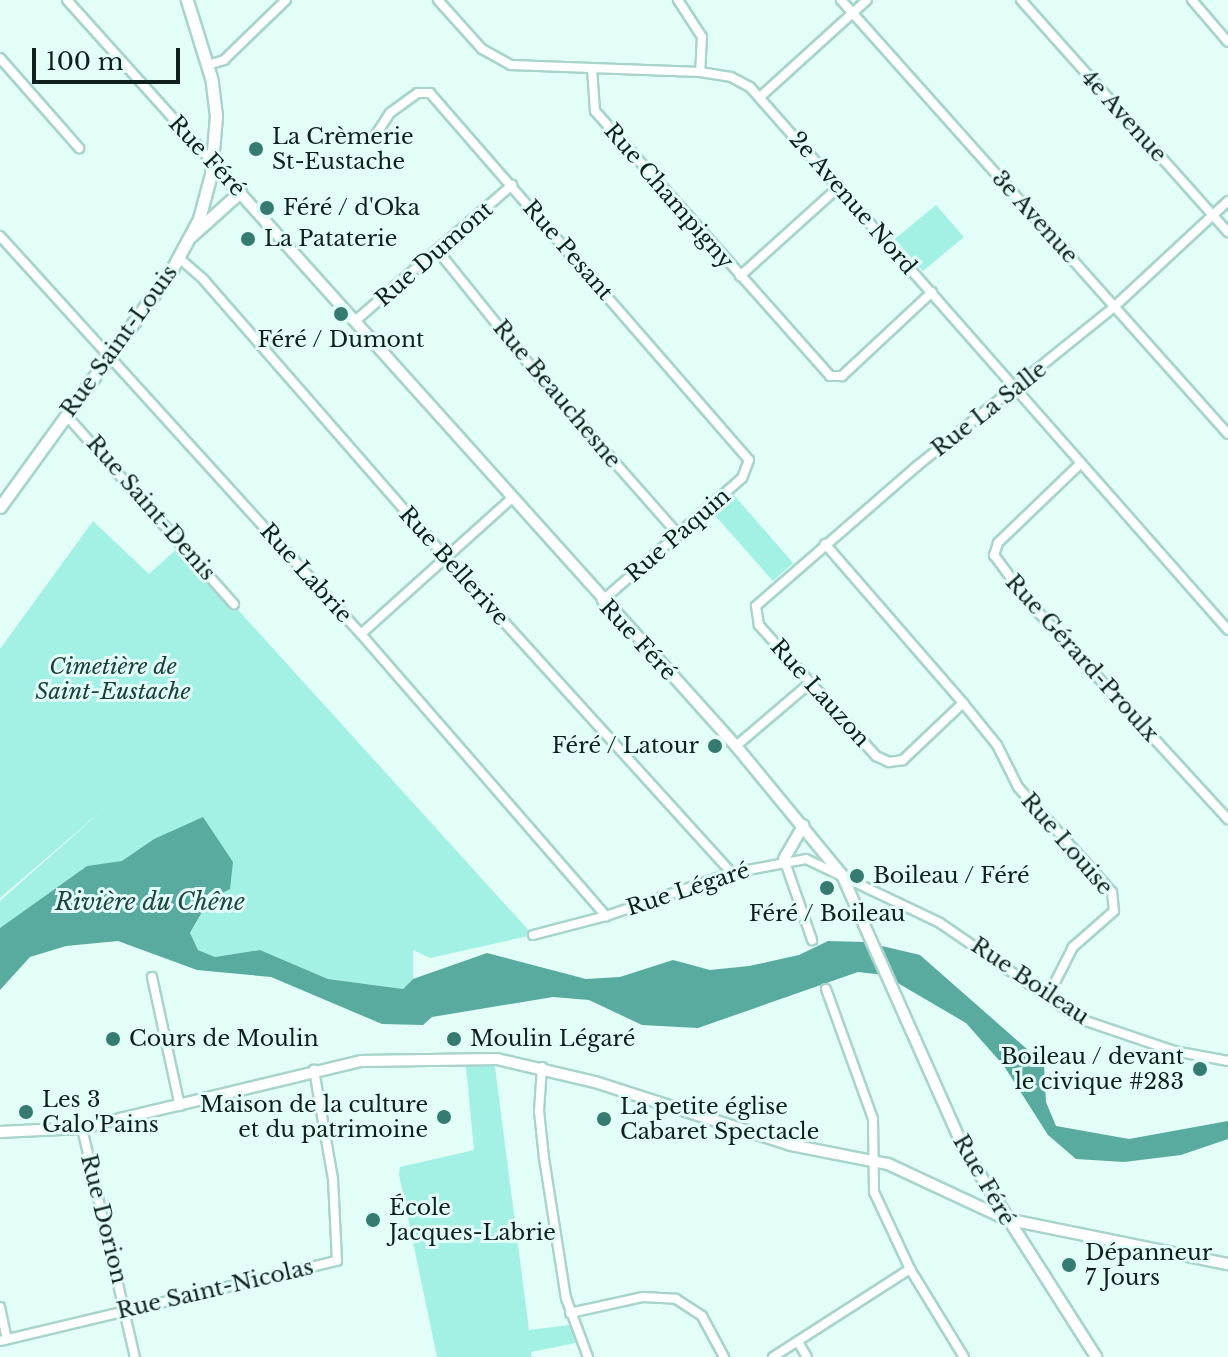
<!DOCTYPE html>
<meta charset="utf-8">
<style>
body{margin:0}
#map{position:relative;width:1228px;height:1357px;overflow:hidden;background:#e3fdf8;font-family:"Libre Baskerville",serif}
div>[style]{position:absolute}
[style*='--x']{left:calc(var(--x)*1px);top:calc(var(--y)*1px);width:calc(var(--w)*1px);rotate:calc(var(--a)*1deg)}
.green>*{inset:0;background:#a3f0e4}
.water>*{inset:0;background:#59ab9f}
.roads{filter:drop-shadow(2px 0 #a8d4cc) drop-shadow(-2px 0 #a8d4cc) drop-shadow(0 2px #a8d4cc) drop-shadow(0 -2px #a8d4cc)}
.minor>*{height:8px;margin:-4px;padding:0 4px;transform-origin:4px;border-radius:4px;background:#fff}
.tertiary>*{height:10px;margin:-5px;padding:0 5px;transform-origin:5px;border-radius:5px;background:#fff}
.secondary>*{height:11px;margin:-5.5px;padding:0 5.5px;transform-origin:5.5px;border-radius:5.5px;background:#fff}
.dots>*{width:22px;height:22px;translate:-50% -50%;box-sizing:border-box;border:4px solid #e3fdf8;border-radius:50%}
span{translate:-50% -50%;white-space:nowrap;text-align:center;line-height:1.15;-webkit-text-stroke:6px #e3fdf8;paint-order:stroke}
.street-label{font-size:22px;color:#0f201e}
.poi-label{font-size:22px;color:#0f201e}
.left{translate:0 -50%;text-align:left}
.right{translate:-100% -50%;text-align:right}
.park-label{font-size:22px;color:#19403a;font-style:italic}
.water-label{font-size:24px;color:#1f4640;font-style:italic}
.scale{position:absolute;left:32px;top:48px;width:148px;height:36px;box-sizing:border-box;border:4px solid #0f201e;border-top:0;padding-left:10px;font-size:24px;line-height:28px;white-space:nowrap;color:#0f201e;-webkit-text-stroke:6px #e3fdf8;paint-order:stroke}
</style>
<div id="map">
<div class="green">
<div style="clip-path:polygon(936px 205px,964px 237px,923px 271px,895px 239px)"></div>
<div style="clip-path:polygon(733px 494px,793px 563px,773px 581px,712px 512px)"></div>
<div style="clip-path:polygon(93px 521px,149px 574px,180px 546px,533px 935px,430px 958px,413px 950px,413px 979px,403px 989px,328px 979px,260px 950px,215px 957px,198px 950px,190px 934px,209px 900px,230px 889px,154px 839px,122px 862px,87px 866px,0 928px,0 901px,106px 807px,0 898px,0 649px)"></div>
<div style="clip-path:polygon(465px 1057px,494px 1059px,529px 1330px,569px 1325px,581px 1342px,531px 1352px,531px 1357px,437px 1357px,399px 1175px,400px 1167px,474px 1150px)"></div>
</div>
<div class="water">
<div style="clip-path:polygon(203px 817px,233px 862px,230px 889px,209px 900px,190px 933px,198px 950px,215px 957px,260px 950px,328px 979px,403px 989px,413px 979px,487px 953px,586px 979px,620px 977px,673px 960px,710px 970px,749px 966px,799px 955px,828px 941px,865px 942px,920px 955px,1044px 1064px,1046px 1102px,1056px 1126px,1129px 1139px,1228px 1121px,1228px 1139px,1181px 1155px,1124px 1162px,1076px 1159px,1048px 1135px,1004px 1066px,966px 1023px,884px 975px,858px 972px,698px 1028px,642px 1025px,589px 1000px,553px 997px,432px 1017px,423px 1025px,382px 1024px,271px 977px,197px 970px,118px 941px,66px 946px,30px 957px,0 990px,0 928px,87px 866px,122px 861px,154px 839px)"></div>
</div>
<div class="roads">
<div class="minor">
<div style="--x:67;--y:0;--w:219;--a:48.1"></div>
<div style="--x:438;--y:0;--w:66;--a:48.1"></div>
<div style="--x:482;--y:49;--w:33;--a:29"></div>
<div style="--x:511;--y:65;--w:189;--a:2.1"></div>
<div style="--x:700;--y:72;--w:31;--a:9"></div>
<div style="--x:731;--y:77;--w:21;--a:28"></div>
<div style="--x:750;--y:87;--w:723;--a:48.64"></div>
<div style="--x:678;--y:0;--w:44;--a:57"></div>
<div style="--x:702;--y:37;--w:35;--a:93"></div>
<div style="--x:841;--y:0;--w:581;--a:48.28"></div>
<div style="--x:1021;--y:0;--w:311;--a:48.3"></div>
<div style="--x:1192;--y:0;--w:55;--a:49.4"></div>
<div style="--x:0;--y:58;--w:120;--a:48.7"></div>
<div style="--x:208;--y:65;--w:17;--a:-17"></div>
<div style="--x:224;--y:60;--w:86;--a:-44.1"></div>
<div style="--x:592;--y:68;--w:43;--a:86"></div>
<div style="--x:595;--y:111;--w:354;--a:48.4"></div>
<div style="--x:830;--y:376;--w:12;--a:0"></div>
<div style="--x:842;--y:376;--w:123;--a:-43"></div>
<div style="--x:760;--y:97;--w:144;--a:-42.2"></div>
<div style="--x:375;--y:136;--w:27;--a:-57"></div>
<div style="--x:390;--y:113;--w:34;--a:-36"></div>
<div style="--x:418;--y:93;--w:12;--a:0"></div>
<div style="--x:430;--y:93;--w:486;--a:49"></div>
<div style="--x:749;--y:460;--w:19;--a:111"></div>
<div style="--x:742;--y:478;--w:186;--a:138.7"></div>
<div style="--x:0;--y:236;--w:537;--a:47.79"></div>
<div style="--x:361;--y:634;--w:374;--a:49"></div>
<div style="--x:438;--y:251;--w:156;--a:51.2"></div>
<div style="--x:536;--y:373;--w:216;--a:48.6"></div>
<div style="--x:179;--y:258;--w:32;--a:41"></div>
<div style="--x:203;--y:279;--w:371;--a:48.9"></div>
<div style="--x:447;--y:559;--w:424;--a:47.8"></div>
<div style="--x:740;--y:276;--w:133;--a:-42"></div>
<div style="--x:355;--y:321;--w:208;--a:-40.9"></div>
<div style="--x:66;--y:415;--w:253;--a:48.4"></div>
<div style="--x:1081;--y:463;--w:115;--a:136.1"></div>
<div style="--x:998;--y:543;--w:13;--a:108"></div>
<div style="--x:994;--y:555;--w:57;--a:53.5"></div>
<div style="--x:1028;--y:601;--w:296;--a:47.5"></div>
<div style="--x:825;--y:544;--w:211;--a:49"></div>
<div style="--x:963;--y:703;--w:54;--a:51"></div>
<div style="--x:997;--y:745;--w:47;--a:63.4"></div>
<div style="--x:1018;--y:787;--w:141;--a:48.2"></div>
<div style="--x:1112;--y:892;--w:19;--a:84"></div>
<div style="--x:1114;--y:911;--w:55;--a:138.7"></div>
<div style="--x:1073;--y:947;--w:55;--a:117"></div>
<div style="--x:361;--y:634;--w:203;--a:-42"></div>
<div style="--x:963;--y:703;--w:83;--a:136.5"></div>
<div style="--x:903;--y:760;--w:14;--a:172"></div>
<div style="--x:889;--y:762;--w:14;--a:-155"></div>
<div style="--x:876;--y:756;--w:176;--a:-131.8"></div>
<div style="--x:759;--y:625;--w:19;--a:-99"></div>
<div style="--x:756;--y:606;--w:213;--a:-41"></div>
<div style="--x:917;--y:466;--w:255;--a:-38.9"></div>
<div style="--x:1115;--y:306;--w:154;--a:-42.9"></div>
<div style="--x:736;--y:746;--w:97;--a:-40.4"></div>
<div style="--x:784;--y:859;--w:86;--a:70.9"></div>
<div style="--x:533;--y:935;--w:75;--a:-14.6"></div>
<div style="--x:606;--y:916;--w:133;--a:-18.8"></div>
<div style="--x:732;--y:873;--w:75;--a:-10.7"></div>
<div style="--x:806;--y:859;--w:148;--a:25.5"></div>
<div style="--x:940;--y:923;--w:170;--a:34.4"></div>
<div style="--x:1080;--y:1019;--w:99;--a:18.8"></div>
<div style="--x:1174;--y:1051;--w:55;--a:10.5"></div>
<div style="--x:152;--y:977;--w:132;--a:77.8"></div>
<div style="--x:826;--y:989;--w:138;--a:70.1"></div>
<div style="--x:873;--y:1119;--w:73;--a:89.2"></div>
<div style="--x:874;--y:1192;--w:85;--a:64.9"></div>
<div style="--x:910;--y:1269;--w:103;--a:58.5"></div>
<div style="--x:542;--y:1067;--w:44;--a:93.9"></div>
<div style="--x:539;--y:1111;--w:47;--a:83.9"></div>
<div style="--x:544;--y:1158;--w:142;--a:81.1"></div>
<div style="--x:566;--y:1298;--w:63;--a:69.6"></div>
<div style="--x:82;--y:1128;--w:235;--a:77"></div>
<div style="--x:0;--y:1307;--w:33;--a:78"></div>
<div style="--x:570;--y:1313;--w:75;--a:-12.4"></div>
<div style="--x:643;--y:1297;--w:33;--a:3"></div>
<div style="--x:676;--y:1299;--w:31;--a:33"></div>
<div style="--x:702;--y:1316;--w:47;--a:61.8"></div>
<div style="--x:0;--y:1341;--w:346;--a:-13.4"></div>
<div style="--x:337;--y:1261;--w:82;--a:-92.8"></div>
<div style="--x:333;--y:1179;--w:111;--a:-99.9"></div>
<div style="--x:798;--y:1342;--w:17;--a:59"></div>
<div style="--x:773;--y:1357;--w:163;--a:-32.7"></div>
</div>
<div class="tertiary">
<div style="--x:213;--y:163;--w:783;--a:48.11"></div>
<div style="--x:736;--y:746;--w:167;--a:50.6"></div>
<div style="--x:842;--y:875;--w:302;--a:66"></div>
<div style="--x:965;--y:1151;--w:244;--a:57.5"></div>
<div style="--x:784;--y:859;--w:39;--a:-60"></div>
<div style="--x:0;--y:1132;--w:82;--a:-2.8"></div>
<div style="--x:82;--y:1128;--w:287;--a:-13.5"></div>
<div style="--x:361;--y:1061;--w:136;--a:-0.8"></div>
<div style="--x:497;--y:1059;--w:101;--a:13.2"></div>
<div style="--x:595;--y:1082;--w:206;--a:17.8"></div>
<div style="--x:791;--y:1145;--w:99;--a:11.1"></div>
<div style="--x:888;--y:1164;--w:130;--a:25"></div>
<div style="--x:1006;--y:1219;--w:227;--a:11.5"></div>
</div>
<div class="secondary">
<div style="--x:191;--y:236;--w:66;--a:-41.9"></div>
<div style="--x:0;--y:507;--w:294;--a:-54.1"></div>
<div style="--x:172;--y:269;--w:57;--a:-61.6"></div>
<div style="--x:199;--y:219;--w:47;--a:-75.1"></div>
<div style="--x:211;--y:174;--w:58;--a:-85.1"></div>
<div style="--x:216;--y:116;--w:35;--a:-97"></div>
<div style="--x:212;--y:81;--w:85;--a:-107.2"></div>
</div>
</div>
<div class="dots">
<div style="left:256px;top:149px;background:#357b71"></div>
<div style="left:267px;top:208px;background:#357b71"></div>
<div style="left:248px;top:239px;background:#357b71"></div>
<div style="left:341px;top:314px;background:#357b71"></div>
<div style="left:715px;top:746px;background:#357b71"></div>
<div style="left:857px;top:876px;background:#357b71"></div>
<div style="left:827px;top:888px;background:#357b71"></div>
<div style="left:113px;top:1039px;background:#357b71"></div>
<div style="left:454px;top:1039px;background:#357b71"></div>
<div style="left:1200px;top:1069px;background:#357b71"></div>
<div style="left:26px;top:1112px;background:#357b71"></div>
<div style="left:444px;top:1117px;background:#357b71"></div>
<div style="left:604px;top:1119px;background:#357b71"></div>
<div style="left:373px;top:1220px;background:#357b71"></div>
<div style="left:1069px;top:1265px;background:#357b71"></div>
</div>
<div class="street-label">
<span style="left:1124px;top:116px;rotate:48deg">4e Avenue</span>
<span style="left:207px;top:156px;rotate:47deg">Rue Féré</span>
<span style="left:669px;top:196px;rotate:49deg">Rue Champigny</span>
<span style="left:853px;top:203px;rotate:49deg">2e Avenue Nord</span>
<span style="left:1035px;top:217px;rotate:48deg">3e Avenue</span>
<span style="left:568px;top:250px;rotate:49deg">Rue Pesant</span>
<span style="left:434px;top:254px;rotate:-41deg">Rue Dumont</span>
<span style="left:119px;top:341px;rotate:-54deg">Rue Saint-Louis</span>
<span style="left:557px;top:394px;rotate:50deg">Rue Beauchesne</span>
<span style="left:989px;top:409px;rotate:-38deg">Rue La Salle</span>
<span style="left:151px;top:508px;rotate:49deg">Rue Saint-Denis</span>
<span style="left:678px;top:535px;rotate:-41deg">Rue Paquin</span>
<span style="left:454px;top:566px;rotate:48deg">Rue Bellerive</span>
<span style="left:306px;top:573px;rotate:48deg">Rue Labrie</span>
<span style="left:638px;top:640px;rotate:47deg">Rue Féré</span>
<span style="left:1082px;top:658px;rotate:48deg">Rue Gérard-Proulx</span>
<span style="left:820px;top:693px;rotate:48deg">Rue Lauzon</span>
<span style="left:1067px;top:844px;rotate:49deg">Rue Louise</span>
<span style="left:688px;top:889px;rotate:-18deg">Rue Légaré</span>
<span style="left:1030px;top:981px;rotate:34deg">Rue Boileau</span>
<span style="left:984px;top:1180px;rotate:60deg">Rue Féré</span>
<span style="left:104px;top:1219px;rotate:76deg">Rue Dorion</span>
<span style="left:215px;top:1289px;rotate:-13deg">Rue Saint-Nicolas</span>
</div>
<div class="poi-label">
<span class="left" style="left:272px;top:149px">La Crèmerie<br>St-Eustache</span>
<span class="left" style="left:283px;top:208px">Féré / d'Oka</span>
<span class="left" style="left:264px;top:239px">La Pataterie</span>
<span style="left:341px;top:340px">Féré / Dumont</span>
<span class="right" style="left:699px;top:746px">Féré / Latour</span>
<span class="left" style="left:873px;top:876px">Boileau / Féré</span>
<span style="left:827px;top:914px">Féré / Boileau</span>
<span class="left" style="left:129px;top:1039px">Cours de Moulin</span>
<span class="left" style="left:470px;top:1039px">Moulin Légaré</span>
<span class="right" style="left:1184px;top:1069px">Boileau / devant<br>le civique #283</span>
<span class="left" style="left:42px;top:1112px">Les 3<br>Galo'Pains</span>
<span class="right" style="left:428px;top:1117px">Maison de la culture<br>et du patrimoine</span>
<span class="left" style="left:620px;top:1119px">La petite église<br>Cabaret Spectacle</span>
<span class="left" style="left:389px;top:1220px">École<br>Jacques-Labrie</span>
<span class="left" style="left:1085px;top:1265px">Dépanneur<br>7 Jours</span>
</div>
<div class="park-label">
<span style="left:113px;top:679px">Cimetière de<br>Saint-Eustache</span>
</div>
<div class="water-label">
<span style="left:150px;top:902px">Rivière du Chêne</span>
</div>
<div class="scale">100 m</div>
</div>
